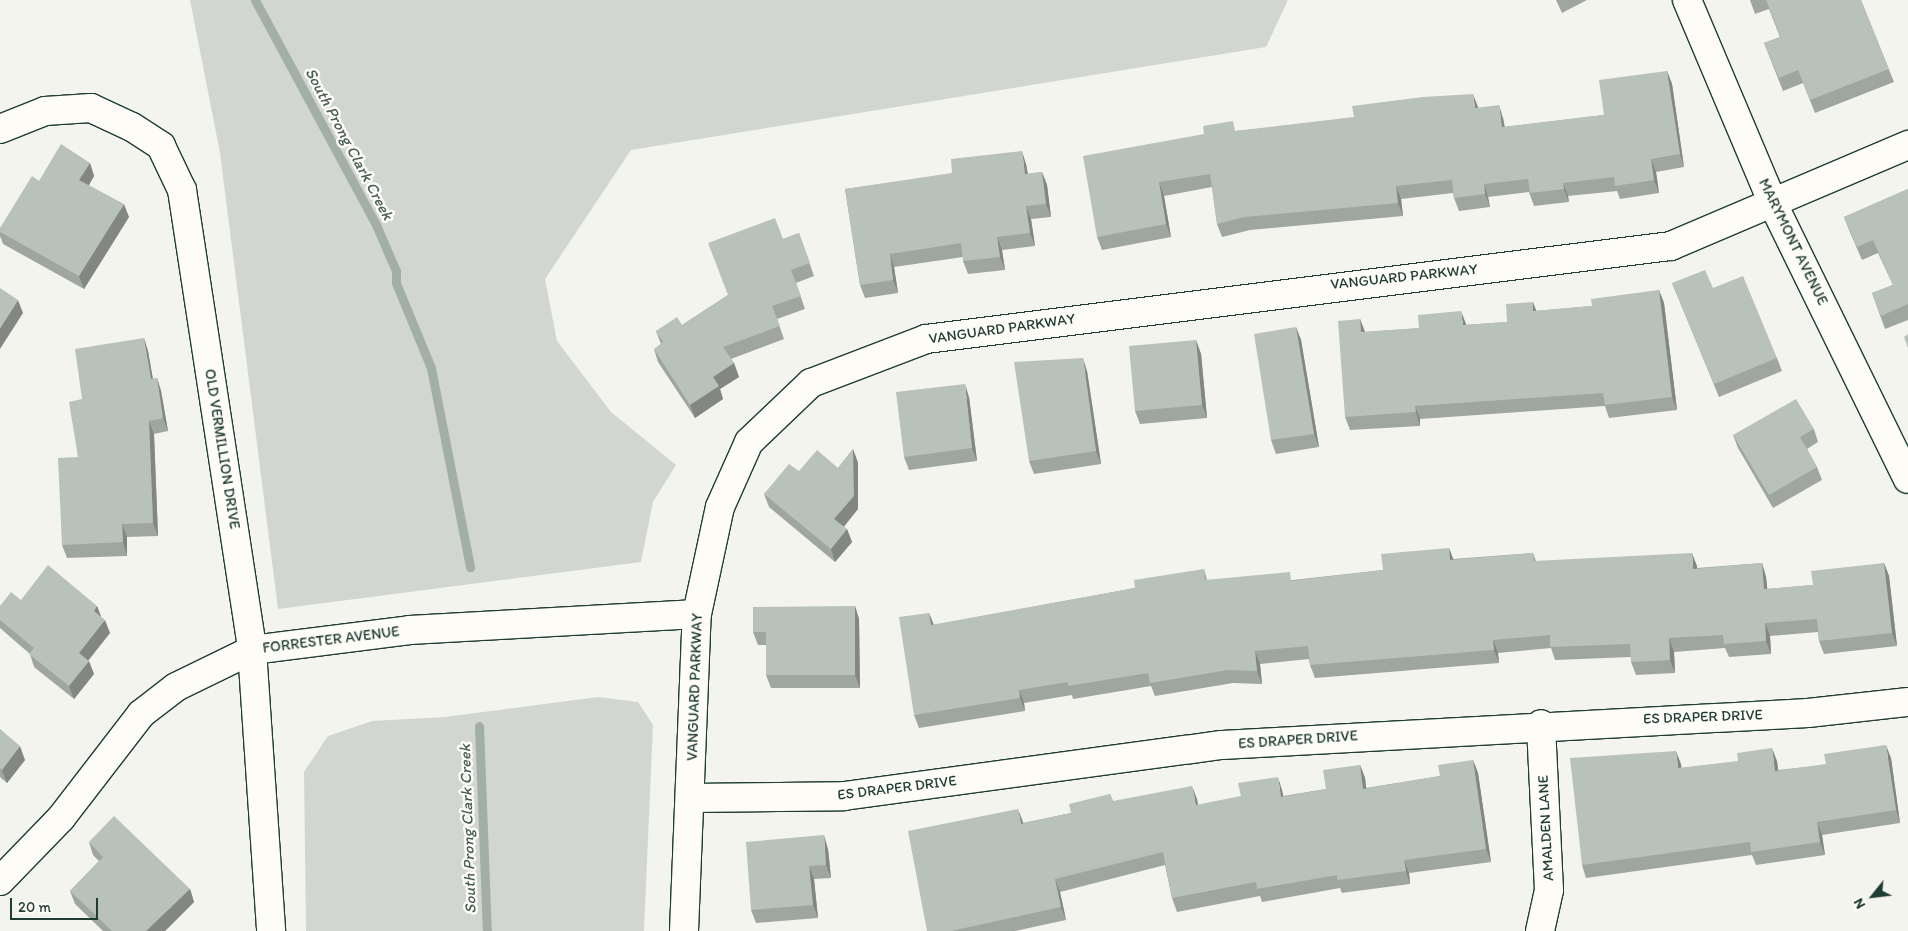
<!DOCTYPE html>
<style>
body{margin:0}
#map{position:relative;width:1908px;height:931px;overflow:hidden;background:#f4f4ef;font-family:Itim,sans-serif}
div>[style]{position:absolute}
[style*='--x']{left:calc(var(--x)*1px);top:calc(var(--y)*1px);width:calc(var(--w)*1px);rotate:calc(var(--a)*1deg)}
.green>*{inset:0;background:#d1d6d1}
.stream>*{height:9px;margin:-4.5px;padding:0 4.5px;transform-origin:4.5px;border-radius:4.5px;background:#a3aea7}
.roads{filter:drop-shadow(1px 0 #1f3d34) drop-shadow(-1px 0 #1f3d34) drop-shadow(0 1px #1f3d34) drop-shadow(0 -1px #1f3d34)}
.street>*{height:28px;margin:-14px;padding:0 14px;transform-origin:14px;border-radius:14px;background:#fdfcf7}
.wall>*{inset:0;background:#9fa6a1}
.shaded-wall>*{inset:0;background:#828783}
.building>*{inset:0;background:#b9c1bb}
span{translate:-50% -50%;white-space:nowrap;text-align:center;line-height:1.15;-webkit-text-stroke:5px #fdfcf7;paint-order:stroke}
.street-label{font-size:15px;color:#1f3d34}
.water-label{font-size:16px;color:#475f56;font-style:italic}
.north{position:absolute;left:1848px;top:871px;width:50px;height:50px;-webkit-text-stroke:4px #fdfcf7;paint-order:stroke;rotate:241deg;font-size:14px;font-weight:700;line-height:20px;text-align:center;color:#1f3d34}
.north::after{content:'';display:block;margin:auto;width:18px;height:22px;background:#1f3d34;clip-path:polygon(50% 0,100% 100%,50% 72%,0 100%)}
.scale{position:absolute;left:10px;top:898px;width:88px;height:22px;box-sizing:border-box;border:2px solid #1f3d34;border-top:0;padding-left:6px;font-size:15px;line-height:18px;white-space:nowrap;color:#1f3d34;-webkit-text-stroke:4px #fdfcf7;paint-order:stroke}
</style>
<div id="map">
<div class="green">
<div style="clip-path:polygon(190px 0,1288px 0,1266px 47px,631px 150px,545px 279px,557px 341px,611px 412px,676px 465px,653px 502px,641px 562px,278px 609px,220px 153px)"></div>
<div style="clip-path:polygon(598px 697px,638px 702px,653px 725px,644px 931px,306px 931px,304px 772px,328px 736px,372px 721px,445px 717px)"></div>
</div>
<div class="stream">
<div style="--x:255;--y:0;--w:258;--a:61.7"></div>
<div style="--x:377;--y:227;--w:48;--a:66.6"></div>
<div style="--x:396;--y:271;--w:12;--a:90"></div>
<div style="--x:396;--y:283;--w:92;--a:67.6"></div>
<div style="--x:431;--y:368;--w:203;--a:78.9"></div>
<div style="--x:479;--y:726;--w:205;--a:87.8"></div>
</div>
<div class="roads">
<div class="street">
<div style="--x:1687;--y:0;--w:221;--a:67.1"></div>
<div style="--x:1773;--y:204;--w:306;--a:63.9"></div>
<div style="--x:0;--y:129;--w:48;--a:-21.8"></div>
<div style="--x:45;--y:111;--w:46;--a:-3.7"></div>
<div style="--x:91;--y:108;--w:45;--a:24.9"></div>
<div style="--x:132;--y:127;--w:35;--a:33"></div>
<div style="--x:161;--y:146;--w:49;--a:64.5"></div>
<div style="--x:182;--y:190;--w:465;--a:81.3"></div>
<div style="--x:252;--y:650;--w:282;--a:86.1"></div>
<div style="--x:691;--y:798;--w:153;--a:-0.7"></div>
<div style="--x:844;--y:796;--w:381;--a:-7.7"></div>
<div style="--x:1222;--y:745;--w:587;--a:-3.13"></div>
<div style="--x:1808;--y:713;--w:101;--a:-6.3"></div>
<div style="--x:0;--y:881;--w:88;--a:-45.9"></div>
<div style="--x:61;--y:818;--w:131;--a:-52.4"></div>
<div style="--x:141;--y:714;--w:44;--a:-37.6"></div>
<div style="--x:176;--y:687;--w:85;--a:-26"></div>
<div style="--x:252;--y:650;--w:159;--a:-7.2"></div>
<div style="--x:410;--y:630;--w:287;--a:-3.2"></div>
<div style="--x:684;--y:931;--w:317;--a:-87.7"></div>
<div style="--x:697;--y:614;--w:109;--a:-77.9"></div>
<div style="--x:720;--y:507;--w:71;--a:-66"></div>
<div style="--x:749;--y:442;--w:86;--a:-43.6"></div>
<div style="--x:811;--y:383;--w:123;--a:-20.9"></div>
<div style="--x:926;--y:339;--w:751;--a:-7.12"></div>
<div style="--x:1671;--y:246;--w:258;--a:-23.1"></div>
<div style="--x:1540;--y:931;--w:42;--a:-77.6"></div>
<div style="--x:1549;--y:890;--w:166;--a:-92.8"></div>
</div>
</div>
<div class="wall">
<div style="clip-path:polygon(1556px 0,1587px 0,1562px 13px)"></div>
<div style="clip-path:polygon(1750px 0,1861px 0,1894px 82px,1815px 113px,1803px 83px,1783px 91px,1764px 43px,1780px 37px,1769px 9px,1755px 14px)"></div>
<div style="clip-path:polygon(1667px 71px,1672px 84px,1684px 167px,1656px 172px,1659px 193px,1620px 199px,1617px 191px,1568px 196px,1569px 202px,1534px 206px,1529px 192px,1488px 197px,1490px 207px,1459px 211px,1454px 198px,1453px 193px,1401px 199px,1403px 216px,1250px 230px,1222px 237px,1217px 224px,1212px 187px,1164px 196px,1171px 237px,1102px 250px,1097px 237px,1204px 134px,1478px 108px,1503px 118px,1505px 127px,1604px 115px)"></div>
<div style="clip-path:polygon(90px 163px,94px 176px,89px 185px,129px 217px,84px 289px,3px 244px,0 236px,0 228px,39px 181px)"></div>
<div style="clip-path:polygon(1026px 164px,1028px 174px,1042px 172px,1047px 185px,1051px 217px,1031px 219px,1035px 246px,1002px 250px,1005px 270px,968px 274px,963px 261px,963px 257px,894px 267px,898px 293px,865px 298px,860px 285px,845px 189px)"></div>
<div style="clip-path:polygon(1908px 189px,1908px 320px,1885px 329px,1872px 293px,1893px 285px,1878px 253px,1862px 260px,1849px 230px,1844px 217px)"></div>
<div style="clip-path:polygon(799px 233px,814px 276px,796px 283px,805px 309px,777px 319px,784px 339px,731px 359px,734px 363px,739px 377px,720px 389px,723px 399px,695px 418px,658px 362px,654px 349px,661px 344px,656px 331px,682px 325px,728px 295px,783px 239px)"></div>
<div style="clip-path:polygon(1672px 283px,1777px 358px,1782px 371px,1719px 397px)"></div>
<div style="clip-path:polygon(1659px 290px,1664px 303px,1677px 410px,1609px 418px,1605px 406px,1420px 419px,1420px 426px,1350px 430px,1345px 417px,1360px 319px,1365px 332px,1507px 322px,1536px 311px,1592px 306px)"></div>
<div style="clip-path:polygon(1296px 327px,1301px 340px,1319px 447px,1276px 454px,1271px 440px)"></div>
<div style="clip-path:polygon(144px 338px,148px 351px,153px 379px,157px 378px,161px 391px,168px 431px,154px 434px,158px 536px,127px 537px,127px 556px,67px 558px,62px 545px,78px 457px,82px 399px)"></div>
<div style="clip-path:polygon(1196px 340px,1201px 354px,1207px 418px,1140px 424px,1135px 411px)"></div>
<div style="clip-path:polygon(1087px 371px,1101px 464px,1034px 474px,1029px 461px)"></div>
<div style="clip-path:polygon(969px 397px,977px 461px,909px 470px,904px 457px)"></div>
<div style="clip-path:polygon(1814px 429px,1818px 442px,1807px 449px,1817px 467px,1822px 480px,1773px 508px,1738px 448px,1733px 435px)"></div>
<div style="clip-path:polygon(853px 449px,858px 463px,858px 509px,844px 527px,847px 529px,852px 542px,835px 562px,769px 507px,764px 494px,799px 471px,838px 468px)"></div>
<div style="clip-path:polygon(1449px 548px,1453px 559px,1533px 553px,1536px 561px,1697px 566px,1697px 568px,1762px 563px,1766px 577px,1767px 589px,1813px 585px,1884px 563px,1889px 576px,1897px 646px,1824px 654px,1819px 641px,1818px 632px,1770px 636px,1771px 654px,1729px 657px,1725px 648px,1674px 652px,1675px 673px,1636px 675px,1631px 662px,1631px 657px,1555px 660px,1551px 648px,1498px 653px,1499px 663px,1315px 678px,1310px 665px,1309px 659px,1260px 664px,1262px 684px,1233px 683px,1155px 696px,1151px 686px,1073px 699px,1072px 695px,1024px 703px,1025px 711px,919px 728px,914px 715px,929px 613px,934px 625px,1135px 588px,1204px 569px,1207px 580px,1293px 580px,1383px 570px)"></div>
<div style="clip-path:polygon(21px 600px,97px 606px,101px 617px,110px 633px,88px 660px,94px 674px,74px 699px,34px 667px,30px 654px,0 628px,0 606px)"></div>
<div style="clip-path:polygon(855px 606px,859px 619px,860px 688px,771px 688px,766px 675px,766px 645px,758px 645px,753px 632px)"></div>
<div style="clip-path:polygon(0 729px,25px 760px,7px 783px,0 777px)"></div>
<div style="clip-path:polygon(1891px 758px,1900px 823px,1822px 835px,1825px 855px,1756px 865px,1752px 855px,1586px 878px,1582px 865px,1681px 764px,1681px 768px,1777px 761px,1778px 770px)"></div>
<div style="clip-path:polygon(1473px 760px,1478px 773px,1491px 862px,1409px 873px,1410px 884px,1342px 893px,1340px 888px,1262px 902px,1260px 896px,1177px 912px,1172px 898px,1165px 865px,1060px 892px,1066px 920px,1015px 931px,927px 931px,1023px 823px,1071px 813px,1110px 794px,1113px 801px,1197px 799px,1198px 805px,1282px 790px,1283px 796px,1326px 789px,1360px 765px,1365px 778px,1366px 788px,1440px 776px)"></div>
<div style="clip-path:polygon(89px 842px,190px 889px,194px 902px,165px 931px,103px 931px,75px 904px,70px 891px,99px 861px,93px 855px)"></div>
<div style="clip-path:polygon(828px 849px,831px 878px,814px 879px,818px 918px,756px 923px,751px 910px)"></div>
</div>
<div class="shaded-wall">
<div style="clip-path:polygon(1667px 71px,1672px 84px,1684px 167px,1680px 154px)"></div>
<div style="clip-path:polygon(1473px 94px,1478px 107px,1480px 121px,1475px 108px)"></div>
<div style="clip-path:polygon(1499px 105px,1503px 118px,1506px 140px,1502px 127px)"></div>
<div style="clip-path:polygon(1022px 151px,1026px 164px,1030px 187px,1025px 174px)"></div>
<div style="clip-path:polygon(1651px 159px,1656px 172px,1659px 193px,1654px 180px)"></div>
<div style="clip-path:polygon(90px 163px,94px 176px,84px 193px,79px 180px)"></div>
<div style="clip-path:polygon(1042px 172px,1047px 185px,1051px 217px,1046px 204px)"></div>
<div style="clip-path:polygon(1159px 182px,1164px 196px,1171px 237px,1166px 224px)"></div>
<div style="clip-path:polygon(1563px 183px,1568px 196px,1569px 202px,1564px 189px)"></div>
<div style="clip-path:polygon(1484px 184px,1488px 197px,1490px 207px,1485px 194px)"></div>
<div style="clip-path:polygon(1396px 186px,1401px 199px,1403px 216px,1398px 203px)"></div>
<div style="clip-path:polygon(124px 204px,129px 217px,84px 289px,79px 276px)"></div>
<div style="clip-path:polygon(1026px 206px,1031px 219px,1035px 246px,1030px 233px)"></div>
<div style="clip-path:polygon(997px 237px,1002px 250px,1005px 270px,1000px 257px)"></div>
<div style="clip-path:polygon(890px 254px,894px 267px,898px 293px,893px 280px)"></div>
<div style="clip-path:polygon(1659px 290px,1664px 303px,1677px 410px,1672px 397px)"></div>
<div style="clip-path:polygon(18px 300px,23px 313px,0 349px,0 328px)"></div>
<div style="clip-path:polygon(1533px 302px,1538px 315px,1533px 311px)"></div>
<div style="clip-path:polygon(1461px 311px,1466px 324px,1467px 339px,1463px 325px)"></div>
<div style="clip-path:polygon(1360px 319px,1365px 332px,1361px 332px)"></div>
<div style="clip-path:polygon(1296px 327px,1301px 340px,1319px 447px,1314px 434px)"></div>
<div style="clip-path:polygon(144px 338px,148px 351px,155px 392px,151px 379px)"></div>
<div style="clip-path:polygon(1196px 340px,1201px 354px,1207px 418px,1202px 405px)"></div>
<div style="clip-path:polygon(1083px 358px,1087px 371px,1101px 464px,1096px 451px)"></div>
<div style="clip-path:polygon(734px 363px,739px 377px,720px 389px,723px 399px,695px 418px,690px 405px,713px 377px)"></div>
<div style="clip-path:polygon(157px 378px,161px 391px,168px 431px,163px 418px)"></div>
<div style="clip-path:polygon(965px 384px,969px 397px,977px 461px,972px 448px)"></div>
<div style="clip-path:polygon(1415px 406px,1420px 419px,1420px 426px,1416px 412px)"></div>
<div style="clip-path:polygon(149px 421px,154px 434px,158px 536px,153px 523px)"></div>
<div style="clip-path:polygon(853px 449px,858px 463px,858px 509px,839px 532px,834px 519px)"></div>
<div style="clip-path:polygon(122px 524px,127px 537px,127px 556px,123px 542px)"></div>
<div style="clip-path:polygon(847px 529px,852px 542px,835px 562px,831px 549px)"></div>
<div style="clip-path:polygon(1449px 548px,1454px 561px,1450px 560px)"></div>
<div style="clip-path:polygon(1692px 553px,1697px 566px,1698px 582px,1693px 569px)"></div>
<div style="clip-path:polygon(1762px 563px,1766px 577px,1769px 603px,1764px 589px)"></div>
<div style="clip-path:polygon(1884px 563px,1889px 576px,1897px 646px,1892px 633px)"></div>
<div style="clip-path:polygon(97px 606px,102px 619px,94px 611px)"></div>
<div style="clip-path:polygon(855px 606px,859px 619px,860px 688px,855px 675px)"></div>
<div style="clip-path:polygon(929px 613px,934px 626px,931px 625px)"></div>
<div style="clip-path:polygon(105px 620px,110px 633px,84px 666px,79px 653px)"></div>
<div style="clip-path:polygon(1765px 623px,1770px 636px,1771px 654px,1766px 641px)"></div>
<div style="clip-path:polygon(1669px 638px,1674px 652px,1675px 673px,1670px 660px)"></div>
<div style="clip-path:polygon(1493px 640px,1498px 653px,1499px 663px,1494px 650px)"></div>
<div style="clip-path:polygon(1255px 651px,1260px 664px,1262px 684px,1257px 671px)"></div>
<div style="clip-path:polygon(89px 661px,94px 674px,74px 699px,69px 686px)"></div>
<div style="clip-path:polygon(1019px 690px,1024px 703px,1025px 711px,1020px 698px)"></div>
<div style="clip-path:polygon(1886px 745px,1891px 758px,1900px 823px,1896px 810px)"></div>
<div style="clip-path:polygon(20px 746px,25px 760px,7px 783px,2px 770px)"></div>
<div style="clip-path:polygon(1772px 748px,1777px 761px,1780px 784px,1775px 771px)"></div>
<div style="clip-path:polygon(1676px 751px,1681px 764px,1683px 781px,1678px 768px)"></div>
<div style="clip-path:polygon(1473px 760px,1478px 773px,1491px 862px,1486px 849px)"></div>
<div style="clip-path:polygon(1360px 765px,1365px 778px,1368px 802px,1363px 789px)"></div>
<div style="clip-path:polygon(1278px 777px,1282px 790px,1286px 810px,1281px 797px)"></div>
<div style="clip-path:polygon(1192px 786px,1197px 799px,1200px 818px,1196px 805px)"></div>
<div style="clip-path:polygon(1018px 809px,1023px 822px,1026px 837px,1021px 824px)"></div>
<div style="clip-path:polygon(1817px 822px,1822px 835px,1825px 855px,1820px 842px)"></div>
<div style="clip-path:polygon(824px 835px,828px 849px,831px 878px,826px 865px)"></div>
<div style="clip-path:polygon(1404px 860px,1409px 873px,1410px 884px,1406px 871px)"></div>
<div style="clip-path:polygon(809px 866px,814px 879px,818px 918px,813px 905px)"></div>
<div style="clip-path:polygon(1055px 879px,1060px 892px,1066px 920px,1061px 907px)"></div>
<div style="clip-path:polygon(190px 889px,194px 902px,165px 931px,146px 931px)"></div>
</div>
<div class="building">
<div style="clip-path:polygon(1766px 0,1861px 0,1889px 69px,1810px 100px,1798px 70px,1779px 78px,1764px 43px,1781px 37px)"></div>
<div style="clip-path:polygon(1667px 71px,1680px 154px,1651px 159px,1654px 180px,1615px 186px,1614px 177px,1563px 183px,1564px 189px,1530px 193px,1528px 179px,1484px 184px,1485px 194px,1454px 198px,1452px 180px,1396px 186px,1398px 203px,1245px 217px,1217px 224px,1210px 174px,1159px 182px,1166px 224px,1097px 237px,1083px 156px,1204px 134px,1203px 126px,1233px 121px,1235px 131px,1354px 117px,1352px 106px,1423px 97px,1473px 94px,1475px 108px,1499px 105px,1502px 127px,1604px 115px,1599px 80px)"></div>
<div style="clip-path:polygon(61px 144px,90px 163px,79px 180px,124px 204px,79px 276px,0 232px,0 228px,32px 176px,39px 181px)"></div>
<div style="clip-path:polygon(1022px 151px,1025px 174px,1042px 172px,1046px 204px,1026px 206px,1030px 233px,997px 237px,1000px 257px,963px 261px,961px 243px,890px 254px,893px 280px,860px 285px,845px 189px,952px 173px,951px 159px)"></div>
<div style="clip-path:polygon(1908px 189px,1908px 304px,1881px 316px,1872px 293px,1893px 285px,1873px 240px,1857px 247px,1844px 217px)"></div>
<div style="clip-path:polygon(775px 218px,783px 239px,799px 233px,810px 263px,791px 270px,801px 296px,772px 306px,780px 326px,723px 347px,734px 363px,713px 377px,719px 386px,690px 405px,654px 349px,663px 342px,656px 331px,677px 317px,682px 325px,728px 295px,708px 243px)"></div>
<div style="clip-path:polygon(1705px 270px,1713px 288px,1743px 276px,1777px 358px,1714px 384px,1672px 283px)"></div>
<div style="clip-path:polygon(0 288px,18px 300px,0 328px)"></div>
<div style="clip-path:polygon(1659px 290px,1672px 397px,1605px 405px,1603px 393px,1415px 406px,1416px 412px,1345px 417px,1338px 321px,1360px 319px,1361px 332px,1419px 328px,1418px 315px,1461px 311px,1463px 325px,1507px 322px,1506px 304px,1533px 302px,1533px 311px,1592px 306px,1591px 299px)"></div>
<div style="clip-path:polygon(1296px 327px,1314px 434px,1271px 440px,1254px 334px)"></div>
<div style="clip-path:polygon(1908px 334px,1908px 348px,1904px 337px)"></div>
<div style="clip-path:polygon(144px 338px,151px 379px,157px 378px,163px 418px,149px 421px,153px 523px,122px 524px,123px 542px,62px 545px,58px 458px,78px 457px,69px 402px,82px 399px,75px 349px)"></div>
<div style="clip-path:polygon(1196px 340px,1202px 405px,1135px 411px,1129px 346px)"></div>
<div style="clip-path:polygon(1083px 358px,1096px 451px,1029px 461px,1014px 362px)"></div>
<div style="clip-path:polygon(965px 384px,972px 448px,904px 457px,896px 392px)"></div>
<div style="clip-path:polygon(1796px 399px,1814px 429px,1800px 437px,1817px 467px,1769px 495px,1733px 435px)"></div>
<div style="clip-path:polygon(853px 449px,854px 496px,834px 519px,847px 529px,831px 549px,764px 494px,789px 464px,799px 471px,817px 450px,838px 468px)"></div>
<div style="clip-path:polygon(1449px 548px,1450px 560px,1533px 553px,1534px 561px,1692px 553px,1693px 569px,1762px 563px,1764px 589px,1813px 585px,1811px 571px,1884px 563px,1892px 633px,1819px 641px,1817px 619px,1765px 623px,1766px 641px,1724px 644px,1723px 635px,1669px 638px,1670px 660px,1631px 662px,1630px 644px,1550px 647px,1550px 635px,1493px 640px,1494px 650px,1310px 665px,1308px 646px,1255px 651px,1257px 671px,1228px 670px,1150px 683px,1148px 673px,1068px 686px,1068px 682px,1019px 690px,1020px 698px,914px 715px,899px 617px,929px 613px,931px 625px,1135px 588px,1134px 580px,1204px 569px,1205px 580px,1290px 572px,1291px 581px,1383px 570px,1381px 554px)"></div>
<div style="clip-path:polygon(48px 565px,97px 606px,94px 611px,105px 620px,79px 653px,89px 661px,69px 686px,29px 654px,34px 648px,0 620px,0 606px,11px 592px,21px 600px)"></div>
<div style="clip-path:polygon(855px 606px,855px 675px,766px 675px,766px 632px,753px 632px,753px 607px)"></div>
<div style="clip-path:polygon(0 729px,20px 746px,2px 770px,0 768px)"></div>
<div style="clip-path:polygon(1886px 745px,1896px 810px,1817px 822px,1820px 842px,1751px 852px,1750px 842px,1582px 865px,1570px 758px,1676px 751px,1678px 768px,1738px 761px,1737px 753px,1772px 748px,1775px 771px,1826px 764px,1824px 754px)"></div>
<div style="clip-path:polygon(1473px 760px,1486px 849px,1404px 860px,1406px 871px,1337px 880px,1337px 875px,1257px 889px,1256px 882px,1172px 898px,1163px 852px,1055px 879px,1061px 907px,951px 931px,927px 931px,908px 831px,1018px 809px,1021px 824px,1071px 813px,1069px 804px,1110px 794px,1113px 801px,1192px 786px,1196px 805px,1241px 796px,1238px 783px,1278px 777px,1281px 797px,1326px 789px,1323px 770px,1360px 765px,1363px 789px,1440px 776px,1438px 765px)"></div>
<div style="clip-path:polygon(114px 816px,190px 889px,146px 931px,112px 931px,70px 891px,103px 857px,89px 842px)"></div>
<div style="clip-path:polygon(824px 835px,826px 865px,809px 866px,813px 905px,751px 910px,746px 842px)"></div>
</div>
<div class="street-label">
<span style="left:1793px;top:242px;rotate:64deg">MARYMONT AVENUE</span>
<span style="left:1404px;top:277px;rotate:-6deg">VANGUARD PARKWAY</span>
<span style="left:1002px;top:329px;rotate:-8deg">VANGUARD PARKWAY</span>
<span style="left:222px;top:449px;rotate:81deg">OLD VERMILLION DRIVE</span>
<span style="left:331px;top:640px;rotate:-7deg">FORRESTER AVENUE</span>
<span style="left:695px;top:687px;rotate:-88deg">VANGUARD PARKWAY</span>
<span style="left:1703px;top:717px;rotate:-2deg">ES DRAPER DRIVE</span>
<span style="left:1298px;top:740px;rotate:-4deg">ES DRAPER DRIVE</span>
<span style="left:897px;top:788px;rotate:-7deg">ES DRAPER DRIVE</span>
<span style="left:1546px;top:828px;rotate:-93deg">AMALDEN LANE</span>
</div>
<div class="water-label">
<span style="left:349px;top:144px;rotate:62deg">South Prong Clark Creek</span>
<span style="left:468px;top:829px;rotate:-92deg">South Prong Clark Creek</span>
</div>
<div class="north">N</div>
<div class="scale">20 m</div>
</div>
